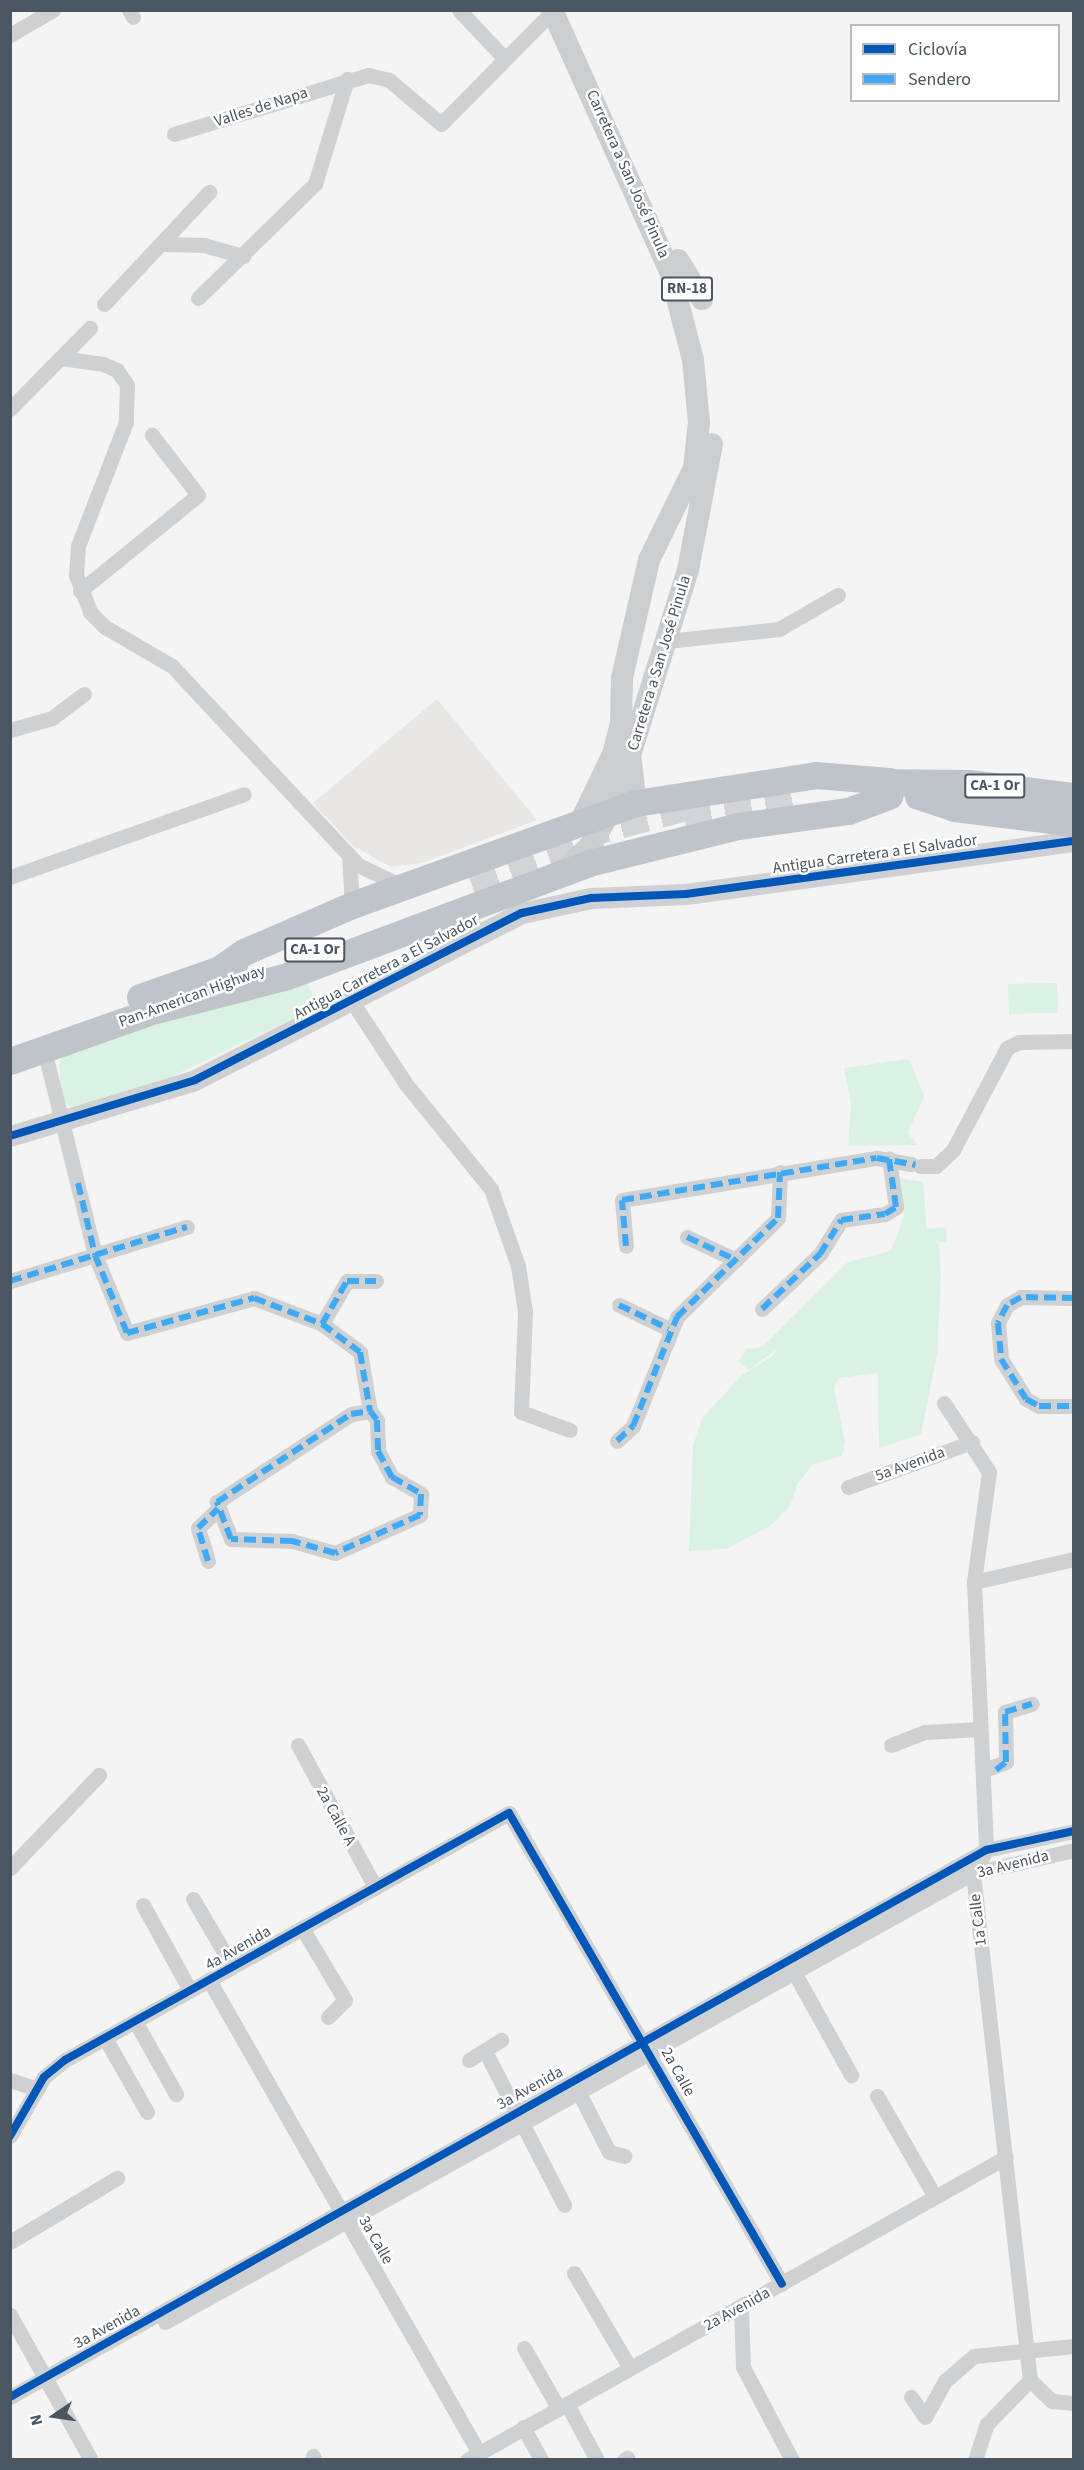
<!DOCTYPE html>
<meta charset="utf-8">
<style>
body{margin:0}
#map{position:relative;width:1084px;height:2470px;overflow:hidden;background:#f4f4f4;font-family:"Source Sans 3",sans-serif}
div>[style]{position:absolute}
[style*='--x']{left:calc(var(--x)*1px);top:calc(var(--y)*1px);width:calc(var(--w)*1px);rotate:calc(var(--a)*1deg)}
.commercial>*{inset:0;background:#e8e7e3}
.green>*{inset:0;background:#d9f2e3}
.highway-tunnel>*{height:27px;margin-top:-13.5px;transform-origin:0;background:repeating-linear-gradient(90deg,#d2d4d7 0 27px,transparent 0 41px)}
.street>*{height:15px;margin:-7.5px;padding:0 7.5px;transform-origin:7.5px;border-radius:7.5px;background:#ced0d2}
.secondary>*{height:21px;margin:-10.5px;padding:0 10.5px;transform-origin:10.5px;border-radius:10.5px;background:#ced0d4}
.primary>*{height:22px;margin:-11px;padding:0 11px;transform-origin:11px;border-radius:11px;background:#caced1}
.highway>*{height:27px;margin:-13.5px;padding:0 13.5px;transform-origin:13.5px;border-radius:13.5px;background:#bec4c9}
.quiet>*{height:6px;margin-top:-3px;transform-origin:0;background:repeating-linear-gradient(90deg,#3fa9f5 0 12px,transparent 0 18px)}
.cycleway>*{height:8px;margin:-4px;padding:0 4px;transform-origin:4px;border-radius:4px;background:#0057b8}
span{translate:-50% -50%;white-space:nowrap;text-align:center;line-height:1.15;-webkit-text-stroke:5px #fff;paint-order:stroke}
.shield-label span{padding:2px 4px;background:#fff;border:2px solid;border-radius:4px;-webkit-text-stroke-width:0}
.shield-label{font-size:15px;color:#4a5661;font-weight:700}
.street-label{font-size:16px;color:#4a5661}
.frame{position:absolute;inset:0;border:12px solid #4a5661;pointer-events:none}
.legend{position:absolute;left:850px;top:24px;width:210px;height:78px;box-sizing:border-box;background:#fff;border:2px solid #b7bbc0;margin:0;padding:8px 10px;list-style:none;font-size:18px;color:#4a5661}
.legend li{display:flex;align-items:center;gap:12px;height:30px}
.legend b{width:30px;border:2px solid #b7bbc0}
.north{position:absolute;left:24px;top:2386px;width:60px;height:60px;-webkit-text-stroke:4px #fff;paint-order:stroke;rotate:257deg;font-size:16px;font-weight:700;line-height:24px;text-align:center;color:#4a5661}
.north::after{content:'';display:block;margin:auto;width:21px;height:27px;background:#4a5661;clip-path:polygon(50% 0,100% 100%,50% 72%,0 100%)}
</style>
<div id="map">
<div class="commercial">
<div style="clip-path:polygon(437px 699px,537px 820px,422px 863px,391px 867px,353px 846px,313px 803px)"></div>
</div>
<div class="green">
<div style="clip-path:polygon(304px 976px,318px 1006px,171px 1077px,71px 1107px,63px 1101px,59px 1064px,65px 1050px)"></div>
<div style="clip-path:polygon(1057px 983px,1058px 1013px,1009px 1014px,1008px 984px)"></div>
<div style="clip-path:polygon(909px 1059px,924px 1096px,908px 1133px,917px 1145px,848px 1146px,851px 1104px,844px 1068px)"></div>
<div style="clip-path:polygon(898px 1178px,923px 1182px,927px 1229px,946px 1227px,947px 1243px,933px 1241px,939px 1244px,941px 1277px,937px 1354px,921px 1434px,879px 1448px,878px 1373px,839px 1378px,834px 1388px,845px 1442px,842px 1456px,813px 1464px,798px 1483px,790px 1506px,770px 1526px,726px 1549px,689px 1551px,693px 1445px,703px 1417px,742px 1375px,771px 1357px,778px 1348px,749px 1370px,739px 1362px,746px 1349px,762px 1347px,848px 1262px,891px 1251px,904px 1216px)"></div>
</div>
<div class="highway-tunnel">
<div style="--x:685;--y:821;--w:114;--a:-9.1"></div>
<div style="--x:581;--y:835;--w:129;--a:-14.8"></div>
<div style="--x:473;--y:888;--w:136;--a:-19.8"></div>
</div>
<div class="street">
<div style="--x:129;--y:10;--w:8;--a:60"></div>
<div style="--x:459;--y:10;--w:67;--a:46.8"></div>
<div style="--x:10;--y:35;--w:50;--a:-30.2"></div>
<div style="--x:174;--y:134;--w:203;--a:-16.9"></div>
<div style="--x:368;--y:75;--w:22;--a:13"></div>
<div style="--x:389;--y:80;--w:68;--a:40.2"></div>
<div style="--x:441;--y:124;--w:159;--a:-45.3"></div>
<div style="--x:164;--y:244;--w:40;--a:1.4"></div>
<div style="--x:204;--y:245;--w:41;--a:15.8"></div>
<div style="--x:198;--y:298;--w:163;--a:-44.3"></div>
<div style="--x:315;--y:184;--w:110;--a:-73.1"></div>
<div style="--x:104;--y:304;--w:154;--a:-46.8"></div>
<div style="--x:61;--y:358;--w:42;--a:8.1"></div>
<div style="--x:103;--y:364;--w:15;--a:23"></div>
<div style="--x:117;--y:370;--w:18;--a:56"></div>
<div style="--x:127;--y:385;--w:37;--a:92"></div>
<div style="--x:126;--y:422;--w:133;--a:111.2"></div>
<div style="--x:78;--y:546;--w:29;--a:94"></div>
<div style="--x:76;--y:575;--w:40;--a:69"></div>
<div style="--x:90;--y:612;--w:21;--a:45"></div>
<div style="--x:105;--y:627;--w:78;--a:30.2"></div>
<div style="--x:172;--y:666;--w:272;--a:46.9"></div>
<div style="--x:358;--y:865;--w:49;--a:25.5"></div>
<div style="--x:10;--y:409;--w:114;--a:-45.4"></div>
<div style="--x:80;--y:591;--w:152;--a:-39.1"></div>
<div style="--x:198;--y:495;--w:76;--a:-127.5"></div>
<div style="--x:667;--y:641;--w:113;--a:-6.1"></div>
<div style="--x:779;--y:629;--w:68;--a:-30"></div>
<div style="--x:10;--y:730;--w:44;--a:-15.9"></div>
<div style="--x:52;--y:718;--w:40;--a:-37"></div>
<div style="--x:349;--y:855;--w:50;--a:86.6"></div>
<div style="--x:10;--y:877;--w:248;--a:-19.5"></div>
<div style="--x:353;--y:1003;--w:97;--a:56.8"></div>
<div style="--x:406;--y:1084;--w:135;--a:51"></div>
<div style="--x:491;--y:1189;--w:82;--a:70.7"></div>
<div style="--x:518;--y:1266;--w:47;--a:81.3"></div>
<div style="--x:525;--y:1312;--w:100;--a:92.3"></div>
<div style="--x:521;--y:1412;--w:52;--a:20.2"></div>
<div style="--x:44;--y:1049;--w:212;--a:76.1"></div>
<div style="--x:95;--y:1255;--w:84;--a:67.7"></div>
<div style="--x:127;--y:1333;--w:132;--a:-15.4"></div>
<div style="--x:254;--y:1298;--w:73;--a:20.9"></div>
<div style="--x:322;--y:1324;--w:50;--a:-59.8"></div>
<div style="--x:347;--y:1281;--w:29;--a:0"></div>
<div style="--x:920;--y:1166;--w:16;--a:0"></div>
<div style="--x:936;--y:1166;--w:23;--a:-43"></div>
<div style="--x:953;--y:1150;--w:115;--a:-62.1"></div>
<div style="--x:1007;--y:1048;--w:13;--a:-27"></div>
<div style="--x:1019;--y:1042;--w:55;--a:-1"></div>
<div style="--x:687;--y:1237;--w:54;--a:25.1"></div>
<div style="--x:626;--y:1246;--w:46;--a:-95"></div>
<div style="--x:622;--y:1200;--w:258;--a:-9.4"></div>
<div style="--x:877;--y:1158;--w:35;--a:10"></div>
<div style="--x:10;--y:1281;--w:185;--a:-17"></div>
<div style="--x:1074;--y:1298;--w:53;--a:-178.9"></div>
<div style="--x:1021;--y:1297;--w:16;--a:150"></div>
<div style="--x:1007;--y:1305;--w:20;--a:117"></div>
<div style="--x:998;--y:1323;--w:36;--a:85"></div>
<div style="--x:1001;--y:1359;--w:47;--a:58"></div>
<div style="--x:1026;--y:1399;--w:15;--a:28"></div>
<div style="--x:1039;--y:1406;--w:35;--a:0"></div>
<div style="--x:619;--y:1305;--w:55;--a:25.6"></div>
<div style="--x:762;--y:1309;--w:80;--a:-43.5"></div>
<div style="--x:820;--y:1254;--w:40;--a:-58"></div>
<div style="--x:841;--y:1220;--w:44;--a:-7.8"></div>
<div style="--x:885;--y:1214;--w:13;--a:-32"></div>
<div style="--x:896;--y:1207;--w:49;--a:-98.3"></div>
<div style="--x:322;--y:1324;--w:47;--a:36.4"></div>
<div style="--x:360;--y:1352;--w:60;--a:80.4"></div>
<div style="--x:370;--y:1411;--w:11;--a:52"></div>
<div style="--x:377;--y:1420;--w:31;--a:88"></div>
<div style="--x:378;--y:1451;--w:30;--a:62"></div>
<div style="--x:392;--y:1477;--w:34;--a:30"></div>
<div style="--x:421;--y:1494;--w:21;--a:93"></div>
<div style="--x:420;--y:1515;--w:93;--a:155.9"></div>
<div style="--x:335;--y:1553;--w:45;--a:-164.4"></div>
<div style="--x:292;--y:1541;--w:61;--a:-178.1"></div>
<div style="--x:231;--y:1539;--w:40;--a:-111"></div>
<div style="--x:217;--y:1502;--w:160;--a:-33.3"></div>
<div style="--x:351;--y:1414;--w:19;--a:-9"></div>
<div style="--x:944;--y:1403;--w:82;--a:56.9"></div>
<div style="--x:989;--y:1472;--w:111;--a:97.8"></div>
<div style="--x:974;--y:1582;--w:268;--a:87.4"></div>
<div style="--x:986;--y:1850;--w:26;--a:119"></div>
<div style="--x:973;--y:1873;--w:510;--a:83.59"></div>
<div style="--x:1030;--y:2380;--w:30;--a:44"></div>
<div style="--x:1052;--y:2401;--w:22;--a:5"></div>
<div style="--x:617;--y:1441;--w:22;--a:-43"></div>
<div style="--x:633;--y:1426;--w:118;--a:-68"></div>
<div style="--x:677;--y:1317;--w:141;--a:-44.4"></div>
<div style="--x:778;--y:1218;--w:46;--a:-87.5"></div>
<div style="--x:848;--y:1487;--w:132;--a:-19.9"></div>
<div style="--x:208;--y:1561;--w:34;--a:-107"></div>
<div style="--x:198;--y:1528;--w:28;--a:-44"></div>
<div style="--x:974;--y:1582;--w:103;--a:-13"></div>
<div style="--x:298;--y:1745;--w:162;--a:61.5"></div>
<div style="--x:891;--y:1745;--w:36;--a:-21"></div>
<div style="--x:925;--y:1732;--w:54;--a:-3.2"></div>
<div style="--x:984;--y:1770;--w:23;--a:-20"></div>
<div style="--x:1006;--y:1762;--w:50;--a:-91.1"></div>
<div style="--x:1005;--y:1712;--w:28;--a:-17"></div>
<div style="--x:10;--y:1868;--w:129;--a:-46.3"></div>
<div style="--x:193;--y:1899;--w:75;--a:59.7"></div>
<div style="--x:143;--y:1905;--w:97;--a:61.1"></div>
<div style="--x:302;--y:1928;--w:84;--a:59.2"></div>
<div style="--x:345;--y:2000;--w:24;--a:135"></div>
<div style="--x:794;--y:1972;--w:118;--a:61"></div>
<div style="--x:209;--y:1980;--w:545;--a:60.28"></div>
<div style="--x:135;--y:2021;--w:84;--a:60.7"></div>
<div style="--x:105;--y:2038;--w:85;--a:60.4"></div>
<div style="--x:485;--y:2051;--w:173;--a:62.8"></div>
<div style="--x:469;--y:2060;--w:38;--a:-32"></div>
<div style="--x:10;--y:2080;--w:29;--a:18"></div>
<div style="--x:575;--y:2085;--w:75;--a:63.1"></div>
<div style="--x:609;--y:2152;--w:16;--a:14"></div>
<div style="--x:877;--y:2096;--w:114;--a:60.1"></div>
<div style="--x:10;--y:2136;--w:68;--a:-60"></div>
<div style="--x:44;--y:2077;--w:27;--a:-39"></div>
<div style="--x:65;--y:2060;--w:508;--a:-29.09"></div>
<div style="--x:509;--y:1813;--w:544;--a:59.9"></div>
<div style="--x:10;--y:2242;--w:125;--a:-30.9"></div>
<div style="--x:574;--y:2273;--w:110;--a:59.5"></div>
<div style="--x:741;--y:2309;--w:58;--a:88"></div>
<div style="--x:743;--y:2367;--w:105;--a:62.2"></div>
<div style="--x:10;--y:2315;--w:166;--a:60.8"></div>
<div style="--x:165;--y:2322;--w:924;--a:-29.06"></div>
<div style="--x:973;--y:1873;--w:104;--a:-12.8"></div>
<div style="--x:524;--y:2348;--w:70;--a:60.2"></div>
<div style="--x:10;--y:2397;--w:1119;--a:-29.27"></div>
<div style="--x:986;--y:1850;--w:90;--a:-12.2"></div>
<div style="--x:911;--y:2397;--w:24;--a:55"></div>
<div style="--x:925;--y:2417;--w:41;--a:-60.9"></div>
<div style="--x:945;--y:2381;--w:38;--a:-41"></div>
<div style="--x:974;--y:2356;--w:100;--a:-5.7"></div>
<div style="--x:567;--y:2404;--w:64;--a:61.8"></div>
<div style="--x:523;--y:2427;--w:38;--a:61"></div>
<div style="--x:313;--y:2456;--w:4;--a:63"></div>
<div style="--x:467;--y:2460;--w:618;--a:-29.34"></div>
<div style="--x:624;--y:2460;--w:4;--a:-34"></div>
<div style="--x:975;--y:2460;--w:38;--a:-72"></div>
<div style="--x:987;--y:2424;--w:62;--a:-45.7"></div>
</div>
<div class="secondary">
<div style="--x:10;--y:1136;--w:193;--a:-16.8"></div>
<div style="--x:195;--y:1080;--w:367;--a:-27.1"></div>
<div style="--x:522;--y:913;--w:71;--a:-12.3"></div>
<div style="--x:591;--y:898;--w:95;--a:-2.4"></div>
<div style="--x:686;--y:894;--w:392;--a:-7.8"></div>
</div>
<div class="primary">
<div style="--x:552;--y:10;--w:286;--a:65.7"></div>
<div style="--x:670;--y:271;--w:92;--a:75.5"></div>
<div style="--x:693;--y:360;--w:62;--a:84.5"></div>
<div style="--x:699;--y:422;--w:46;--a:96.2"></div>
<div style="--x:694;--y:468;--w:102;--a:116.1"></div>
<div style="--x:649;--y:560;--w:121;--a:102.9"></div>
<div style="--x:622;--y:678;--w:45;--a:91.3"></div>
<div style="--x:621;--y:723;--w:32;--a:104"></div>
<div style="--x:613;--y:754;--w:76;--a:115.6"></div>
<div style="--x:678;--y:260;--w:46;--a:58.4"></div>
<div style="--x:636;--y:803;--w:48;--a:-97.1"></div>
<div style="--x:630;--y:755;--w:194;--a:-72.6"></div>
<div style="--x:688;--y:570;--w:128;--a:-79.2"></div>
<div style="--x:565;--y:870;--w:36;--a:-44"></div>
<div style="--x:591;--y:845;--w:40;--a:-60.3"></div>
<div style="--x:611;--y:810;--w:49;--a:-73.4"></div>
</div>
<div class="highway">
<div style="--x:872;--y:782;--w:97;--a:0.6"></div>
<div style="--x:969;--y:783;--w:106;--a:7.1"></div>
<div style="--x:918;--y:796;--w:38;--a:18"></div>
<div style="--x:954;--y:808;--w:121;--a:7.1"></div>
<div style="--x:218;--y:970;--w:32;--a:-35"></div>
<div style="--x:244;--y:952;--w:118;--a:-23.5"></div>
<div style="--x:352;--y:905;--w:302;--a:-19.8"></div>
<div style="--x:636;--y:803;--w:182;--a:-8.8"></div>
<div style="--x:816;--y:775;--w:73;--a:4.7"></div>
<div style="--x:140;--y:997;--w:100;--a:-19.3"></div>
<div style="--x:156;--y:1010;--w:135;--a:-14.5"></div>
<div style="--x:287;--y:976;--w:322;--a:-20.5"></div>
<div style="--x:589;--y:863;--w:154;--a:-13.9"></div>
<div style="--x:738;--y:826;--w:111;--a:-7.8"></div>
<div style="--x:848;--y:811;--w:44;--a:-20.1"></div>
<div style="--x:10;--y:1061;--w:172;--a:-19.4"></div>
</div>
<div class="quiet">
<div style="--x:78;--y:1183;--w:74;--a:76.7"></div>
<div style="--x:95;--y:1255;--w:84;--a:67.7"></div>
<div style="--x:127;--y:1333;--w:132;--a:-15.4"></div>
<div style="--x:254;--y:1298;--w:73;--a:20.9"></div>
<div style="--x:322;--y:1324;--w:50;--a:-59.8"></div>
<div style="--x:347;--y:1281;--w:29;--a:0"></div>
<div style="--x:687;--y:1237;--w:54;--a:25.1"></div>
<div style="--x:626;--y:1246;--w:46;--a:-95"></div>
<div style="--x:622;--y:1200;--w:258;--a:-9.4"></div>
<div style="--x:877;--y:1158;--w:39;--a:10"></div>
<div style="--x:10;--y:1281;--w:185;--a:-17"></div>
<div style="--x:1074;--y:1298;--w:53;--a:-178.9"></div>
<div style="--x:1021;--y:1297;--w:16;--a:150"></div>
<div style="--x:1007;--y:1305;--w:20;--a:117"></div>
<div style="--x:998;--y:1323;--w:36;--a:85"></div>
<div style="--x:1001;--y:1359;--w:47;--a:58"></div>
<div style="--x:1026;--y:1399;--w:15;--a:28"></div>
<div style="--x:1039;--y:1406;--w:35;--a:0"></div>
<div style="--x:619;--y:1305;--w:55;--a:25.6"></div>
<div style="--x:762;--y:1309;--w:80;--a:-43.5"></div>
<div style="--x:820;--y:1254;--w:40;--a:-58"></div>
<div style="--x:841;--y:1220;--w:44;--a:-7.8"></div>
<div style="--x:885;--y:1214;--w:13;--a:-32"></div>
<div style="--x:896;--y:1207;--w:49;--a:-98.3"></div>
<div style="--x:322;--y:1324;--w:47;--a:36.4"></div>
<div style="--x:360;--y:1352;--w:60;--a:80.4"></div>
<div style="--x:370;--y:1411;--w:11;--a:52"></div>
<div style="--x:377;--y:1420;--w:31;--a:88"></div>
<div style="--x:378;--y:1451;--w:30;--a:62"></div>
<div style="--x:392;--y:1477;--w:34;--a:30"></div>
<div style="--x:421;--y:1494;--w:21;--a:93"></div>
<div style="--x:420;--y:1515;--w:93;--a:155.9"></div>
<div style="--x:335;--y:1553;--w:45;--a:-164.4"></div>
<div style="--x:292;--y:1541;--w:61;--a:-178.1"></div>
<div style="--x:231;--y:1539;--w:40;--a:-111"></div>
<div style="--x:217;--y:1502;--w:160;--a:-33.3"></div>
<div style="--x:351;--y:1414;--w:19;--a:-9"></div>
<div style="--x:617;--y:1441;--w:22;--a:-43"></div>
<div style="--x:633;--y:1426;--w:118;--a:-68"></div>
<div style="--x:677;--y:1317;--w:141;--a:-44.4"></div>
<div style="--x:778;--y:1218;--w:46;--a:-87.5"></div>
<div style="--x:208;--y:1561;--w:34;--a:-107"></div>
<div style="--x:198;--y:1528;--w:28;--a:-44"></div>
<div style="--x:996;--y:1770;--w:13;--a:-39"></div>
<div style="--x:1006;--y:1762;--w:50;--a:-91.1"></div>
<div style="--x:1005;--y:1712;--w:28;--a:-17"></div>
</div>
<div class="cycleway">
<div style="--x:10;--y:1136;--w:193;--a:-16.8"></div>
<div style="--x:195;--y:1080;--w:367;--a:-27.1"></div>
<div style="--x:522;--y:913;--w:71;--a:-12.3"></div>
<div style="--x:591;--y:898;--w:95;--a:-2.4"></div>
<div style="--x:686;--y:894;--w:392;--a:-7.8"></div>
<div style="--x:10;--y:2136;--w:68;--a:-60"></div>
<div style="--x:44;--y:2077;--w:27;--a:-39"></div>
<div style="--x:65;--y:2060;--w:508;--a:-29.09"></div>
<div style="--x:509;--y:1813;--w:544;--a:59.9"></div>
<div style="--x:10;--y:2397;--w:1119;--a:-29.27"></div>
<div style="--x:986;--y:1850;--w:90;--a:-12.2"></div>
</div>
<div class="shield-label">
<span style="left:687px;top:289px">RN-18</span>
<span style="left:995px;top:786px">CA-1 Or</span>
<span style="left:315px;top:950px">CA-1 Or</span>
</div>
<div class="street-label">
<span style="left:261px;top:107px;rotate:-18deg">Valles de Napa</span>
<span style="left:628px;top:174px;rotate:66deg">Carretera a San José Pinula</span>
<span style="left:659px;top:663px;rotate:-73deg">Carretera a San José Pinula</span>
<span style="left:875px;top:854px;rotate:-8deg">Antigua Carretera a El Salvador</span>
<span style="left:386px;top:967px;rotate:-28deg">Antigua Carretera a El Salvador</span>
<span style="left:192px;top:996px;rotate:-20deg">Pan-American Highway</span>
<span style="left:910px;top:1464px;rotate:-20deg">5a Avenida</span>
<span style="left:336px;top:1816px;rotate:61deg">2a Calle A</span>
<span style="left:1013px;top:1864px;rotate:-14deg">3a Avenida</span>
<span style="left:978px;top:1920px;rotate:-97deg">1a Calle</span>
<span style="left:238px;top:1948px;rotate:-30deg">4a Avenida</span>
<span style="left:678px;top:2072px;rotate:61deg">2a Calle</span>
<span style="left:530px;top:2088px;rotate:-29deg">3a Avenida</span>
<span style="left:376px;top:2240px;rotate:60deg">3a Calle</span>
<span style="left:737px;top:2309px;rotate:-29deg">2a Avenida</span>
<span style="left:107px;top:2327px;rotate:-29deg">3a Avenida</span>
</div>
<div class="frame"></div>
<ul class="legend">
<li><b style="height:8px;background:#0057b8"></b>Ciclovía</li>
<li><b style="height:8px;background:#3fa9f5"></b>Sendero</li>
</ul>
<div class="north">N</div>
</div>
